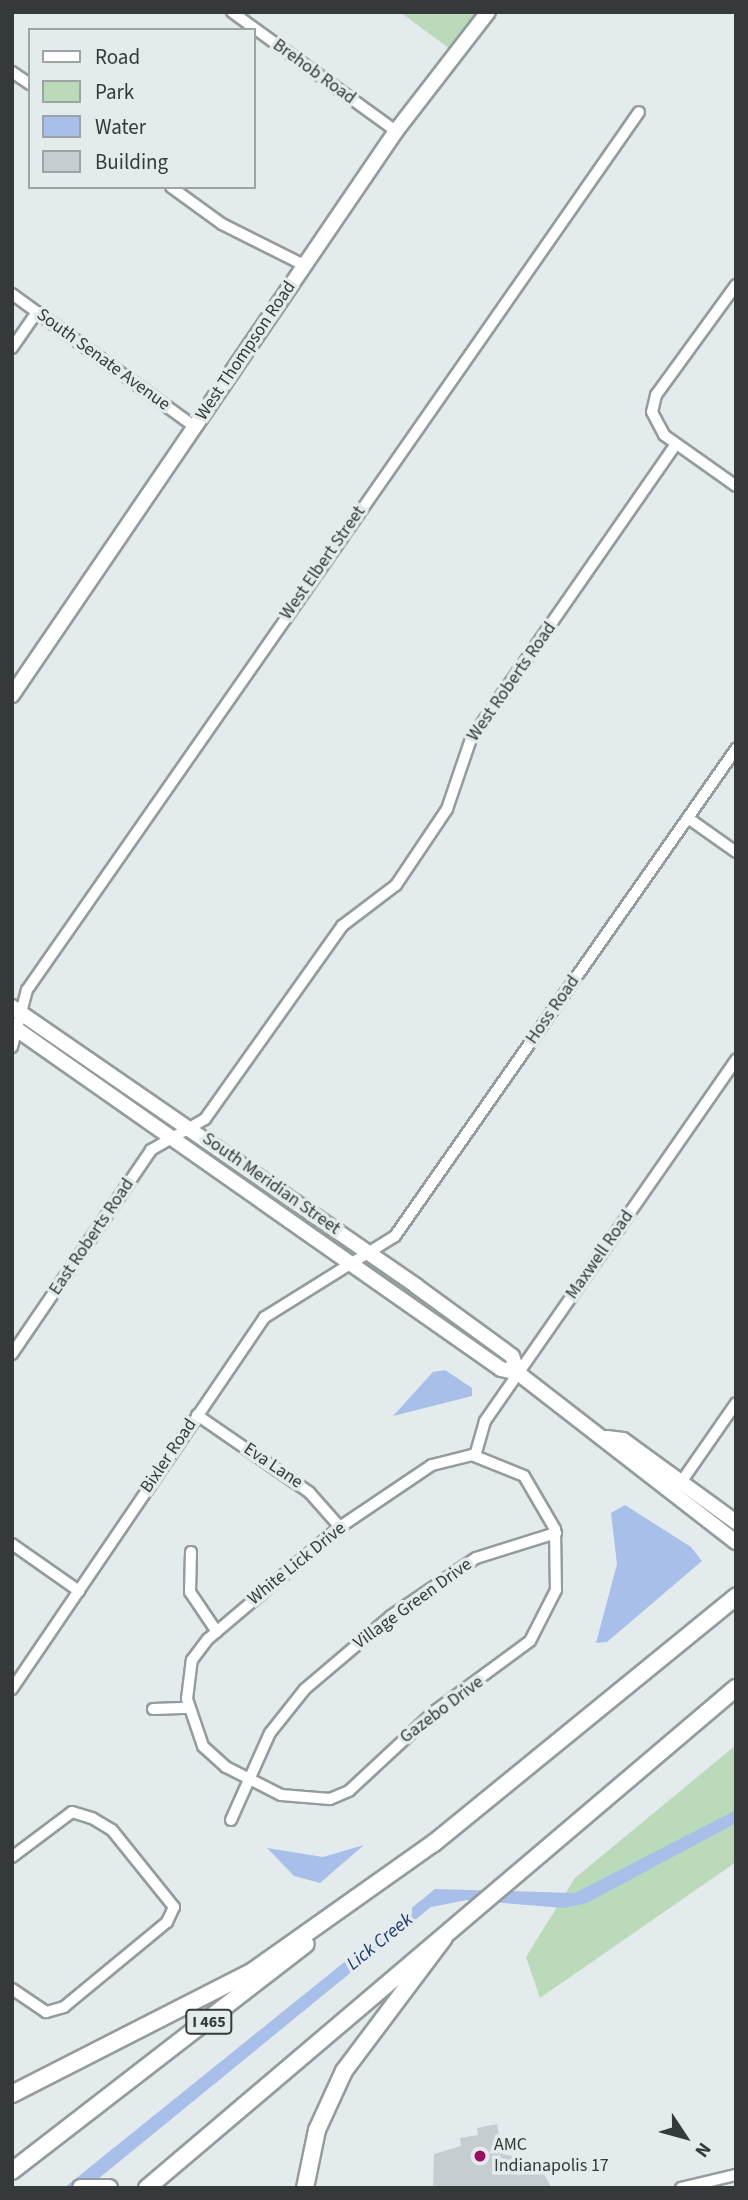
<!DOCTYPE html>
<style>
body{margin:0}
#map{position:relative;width:748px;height:2200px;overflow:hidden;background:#e3ebec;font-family:"Source Sans 3",sans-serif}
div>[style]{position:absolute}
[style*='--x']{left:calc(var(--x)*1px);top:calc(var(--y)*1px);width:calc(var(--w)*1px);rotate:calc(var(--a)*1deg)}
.green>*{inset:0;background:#bbdaba}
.water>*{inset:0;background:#a8bfe9}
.building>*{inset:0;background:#c6cdd1}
.roads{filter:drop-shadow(2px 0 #949c9d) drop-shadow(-2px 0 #949c9d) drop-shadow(0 2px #949c9d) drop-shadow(0 -2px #949c9d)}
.minor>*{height:10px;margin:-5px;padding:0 5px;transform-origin:5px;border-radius:5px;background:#fff}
.major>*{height:14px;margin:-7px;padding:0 7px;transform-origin:7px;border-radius:7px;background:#fff}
.highway>*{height:16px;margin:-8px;padding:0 8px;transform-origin:8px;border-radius:8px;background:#fff}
.dots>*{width:19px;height:19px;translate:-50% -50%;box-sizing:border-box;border:4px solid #e3ebec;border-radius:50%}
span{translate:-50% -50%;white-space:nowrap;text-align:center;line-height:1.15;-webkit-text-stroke:7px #e3ebec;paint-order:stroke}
.shield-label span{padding:2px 5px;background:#e3ebec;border:2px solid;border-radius:5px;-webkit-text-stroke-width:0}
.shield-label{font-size:16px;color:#353939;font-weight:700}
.street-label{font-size:18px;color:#353939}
.poi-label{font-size:18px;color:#353939}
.left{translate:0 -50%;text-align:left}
.water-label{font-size:19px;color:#1e376b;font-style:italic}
.frame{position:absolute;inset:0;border:14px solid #353939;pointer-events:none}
.legend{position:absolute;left:28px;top:28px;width:228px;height:161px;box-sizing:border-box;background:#e3ebec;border:2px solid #9da4a4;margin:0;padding:9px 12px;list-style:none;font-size:21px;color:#353939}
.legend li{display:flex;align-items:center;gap:14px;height:35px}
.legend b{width:35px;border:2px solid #9da4a4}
.north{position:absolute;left:650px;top:2102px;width:70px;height:70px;-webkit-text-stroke:5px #e3ebec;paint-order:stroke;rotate:126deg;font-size:19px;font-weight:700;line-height:28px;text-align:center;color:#353939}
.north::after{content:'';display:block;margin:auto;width:24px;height:32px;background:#353939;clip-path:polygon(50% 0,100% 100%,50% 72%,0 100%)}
</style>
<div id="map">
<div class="green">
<div style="clip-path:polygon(400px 12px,478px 12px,450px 49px)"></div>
<div style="clip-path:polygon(736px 1745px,736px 1862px,540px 1998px,526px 1957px,575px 1878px)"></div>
</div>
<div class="water">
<div style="clip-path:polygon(445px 1370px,472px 1388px,472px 1396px,393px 1416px,433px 1372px)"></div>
<div style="clip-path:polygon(625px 1505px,691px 1547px,702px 1561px,607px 1642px,596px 1643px,617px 1564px,611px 1513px)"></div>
<div style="clip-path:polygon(736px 1810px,736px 1823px,587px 1903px,564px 1908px,467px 1900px,431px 1907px,87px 2188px,64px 2188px,435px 1889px,575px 1893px)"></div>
<div style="clip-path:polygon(364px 1845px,320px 1883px,294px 1876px,267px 1848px,323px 1857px)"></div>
</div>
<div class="building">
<div style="clip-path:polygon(497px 2124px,502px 2154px,536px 2161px,552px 2188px,433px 2188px,434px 2154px,461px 2146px,460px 2138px,478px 2135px,477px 2128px)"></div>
</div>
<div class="roads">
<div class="minor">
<div style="--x:232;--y:12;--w:203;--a:36"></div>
<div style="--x:12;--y:72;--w:22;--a:34"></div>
<div style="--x:171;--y:187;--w:63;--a:36"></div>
<div style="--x:222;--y:224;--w:92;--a:26.6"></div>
<div style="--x:736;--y:285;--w:136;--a:126"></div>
<div style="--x:656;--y:395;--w:17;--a:103"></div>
<div style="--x:652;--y:412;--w:26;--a:62"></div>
<div style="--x:664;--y:435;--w:88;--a:35.3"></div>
<div style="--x:12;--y:294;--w:226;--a:36"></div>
<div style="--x:12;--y:348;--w:44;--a:-55.2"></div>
<div style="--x:688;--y:818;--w:59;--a:35.3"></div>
<div style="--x:12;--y:1047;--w:59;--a:-75.3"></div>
<div style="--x:27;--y:990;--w:1070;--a:-55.12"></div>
<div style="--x:12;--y:1354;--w:247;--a:-55.7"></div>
<div style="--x:151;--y:1150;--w:62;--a:-29.9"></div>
<div style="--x:205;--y:1119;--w:237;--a:-54.6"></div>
<div style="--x:342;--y:926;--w:68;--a:-37.2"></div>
<div style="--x:396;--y:885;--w:92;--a:-56.1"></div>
<div style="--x:447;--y:809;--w:74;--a:-71.1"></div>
<div style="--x:471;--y:739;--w:359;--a:-55.2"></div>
<div style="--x:197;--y:1415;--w:136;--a:34.5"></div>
<div style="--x:309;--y:1492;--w:47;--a:48.5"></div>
<div style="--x:472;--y:1455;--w:56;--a:22"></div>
<div style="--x:524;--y:1476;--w:61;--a:59.7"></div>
<div style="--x:555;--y:1529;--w:61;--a:89.1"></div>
<div style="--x:556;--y:1590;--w:57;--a:117"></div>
<div style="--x:530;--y:1641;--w:118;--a:143.6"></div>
<div style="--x:435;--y:1711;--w:117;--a:137.1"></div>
<div style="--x:349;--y:1791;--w:21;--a:157"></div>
<div style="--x:330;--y:1799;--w:49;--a:-175.3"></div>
<div style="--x:281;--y:1795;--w:62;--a:-153"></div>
<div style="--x:226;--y:1767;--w:31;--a:-138"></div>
<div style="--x:203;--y:1746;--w:50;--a:-108.8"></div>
<div style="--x:187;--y:1699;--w:39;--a:-83"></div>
<div style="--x:192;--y:1660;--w:26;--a:-53"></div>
<div style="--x:208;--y:1639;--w:173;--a:-40.3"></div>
<div style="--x:340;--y:1527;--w:111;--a:-34"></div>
<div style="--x:432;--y:1465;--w:41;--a:-14"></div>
<div style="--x:475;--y:1456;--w:36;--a:-74"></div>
<div style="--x:485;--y:1421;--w:440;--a:-55.2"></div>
<div style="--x:677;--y:1488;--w:103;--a:-55.2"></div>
<div style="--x:12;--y:1544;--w:82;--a:35"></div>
<div style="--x:191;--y:1552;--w:40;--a:91.4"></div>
<div style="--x:190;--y:1592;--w:48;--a:56"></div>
<div style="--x:12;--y:1689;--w:450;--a:-55.8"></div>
<div style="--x:265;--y:1317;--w:153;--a:-31.9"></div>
<div style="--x:395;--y:1236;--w:595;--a:-55"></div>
<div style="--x:153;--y:1709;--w:36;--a:-2"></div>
<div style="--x:231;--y:1820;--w:95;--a:-65.9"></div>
<div style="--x:270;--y:1733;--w:56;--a:-51.5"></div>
<div style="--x:305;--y:1689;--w:113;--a:-40.3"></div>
<div style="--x:391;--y:1616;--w:103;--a:-34.3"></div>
<div style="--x:476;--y:1558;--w:84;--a:-17.4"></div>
<div style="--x:12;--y:1857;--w:75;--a:-36.9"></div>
<div style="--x:72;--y:1812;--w:21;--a:17"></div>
<div style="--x:92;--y:1818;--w:23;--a:31"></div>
<div style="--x:112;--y:1830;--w:99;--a:51.2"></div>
<div style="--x:174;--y:1907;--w:17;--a:115"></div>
<div style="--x:167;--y:1922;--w:134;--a:140.5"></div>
<div style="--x:64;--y:2007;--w:19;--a:164"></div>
<div style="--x:46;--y:2012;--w:41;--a:-145.9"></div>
<div style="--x:681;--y:2188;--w:57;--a:-13.3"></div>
</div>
<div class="major">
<div style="--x:12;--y:695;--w:682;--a:-55.75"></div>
<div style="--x:396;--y:131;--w:150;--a:-52.3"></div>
<div style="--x:12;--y:1007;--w:491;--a:34.6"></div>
<div style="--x:416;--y:1286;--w:119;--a:36.1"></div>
<div style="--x:512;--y:1356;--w:18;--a:71"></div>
<div style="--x:12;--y:1026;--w:597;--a:35.05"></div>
<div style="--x:501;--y:1369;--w:17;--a:13"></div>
<div style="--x:518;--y:1373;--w:276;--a:37.8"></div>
<div style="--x:607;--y:1438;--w:16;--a:7"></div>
<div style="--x:623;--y:1440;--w:140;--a:36"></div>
</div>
<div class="highway">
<div style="--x:12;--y:2094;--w:271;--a:-27"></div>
<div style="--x:253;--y:1971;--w:222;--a:-35.3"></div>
<div style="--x:434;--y:1843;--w:390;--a:-39.2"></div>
<div style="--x:12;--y:2171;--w:371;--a:-37.7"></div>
<div style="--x:81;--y:2188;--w:28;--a:0"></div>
<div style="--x:147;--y:2188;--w:773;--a:-40.33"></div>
<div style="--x:305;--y:2188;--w:59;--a:-78.3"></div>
<div style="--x:317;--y:2130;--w:65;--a:-65.4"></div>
<div style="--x:344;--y:2071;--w:166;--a:-53.1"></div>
</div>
</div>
<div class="dots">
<div style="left:480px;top:2156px;background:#9a0f62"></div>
</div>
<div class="shield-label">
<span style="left:209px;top:2022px">I 465</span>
</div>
<div class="street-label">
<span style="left:314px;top:72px;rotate:36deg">Brehob Road</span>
<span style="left:246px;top:351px;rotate:-56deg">West Thompson Road</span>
<span style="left:103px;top:360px;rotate:36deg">South Senate Avenue</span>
<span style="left:323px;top:563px;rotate:-55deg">West Elbert Street</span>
<span style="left:512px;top:682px;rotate:-55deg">West Roberts Road</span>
<span style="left:553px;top:1010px;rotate:-55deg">Hoss Road</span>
<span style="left:271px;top:1184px;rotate:35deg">South Meridian Street</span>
<span style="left:92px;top:1237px;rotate:-56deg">East Roberts Road</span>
<span style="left:600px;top:1255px;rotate:-55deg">Maxwell Road</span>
<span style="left:169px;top:1456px;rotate:-56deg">Bixler Road</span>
<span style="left:273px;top:1466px;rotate:34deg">Eva Lane</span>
<span style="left:297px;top:1564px;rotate:-39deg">White Lick Drive</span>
<span style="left:413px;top:1604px;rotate:-36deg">Village Green Drive</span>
<span style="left:442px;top:1710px;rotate:-37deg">Gazebo Drive</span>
</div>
<div class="poi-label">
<span class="left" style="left:494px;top:2156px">AMC<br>Indianapolis 17</span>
</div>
<div class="water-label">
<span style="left:380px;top:1942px;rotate:-39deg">Lick Creek</span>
</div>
<div class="frame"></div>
<ul class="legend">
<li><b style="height:9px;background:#fff"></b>Road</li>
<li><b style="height:19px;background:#bbdaba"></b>Park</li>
<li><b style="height:19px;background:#a8bfe9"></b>Water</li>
<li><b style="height:19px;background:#c6cdd1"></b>Building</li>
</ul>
<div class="north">N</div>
</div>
